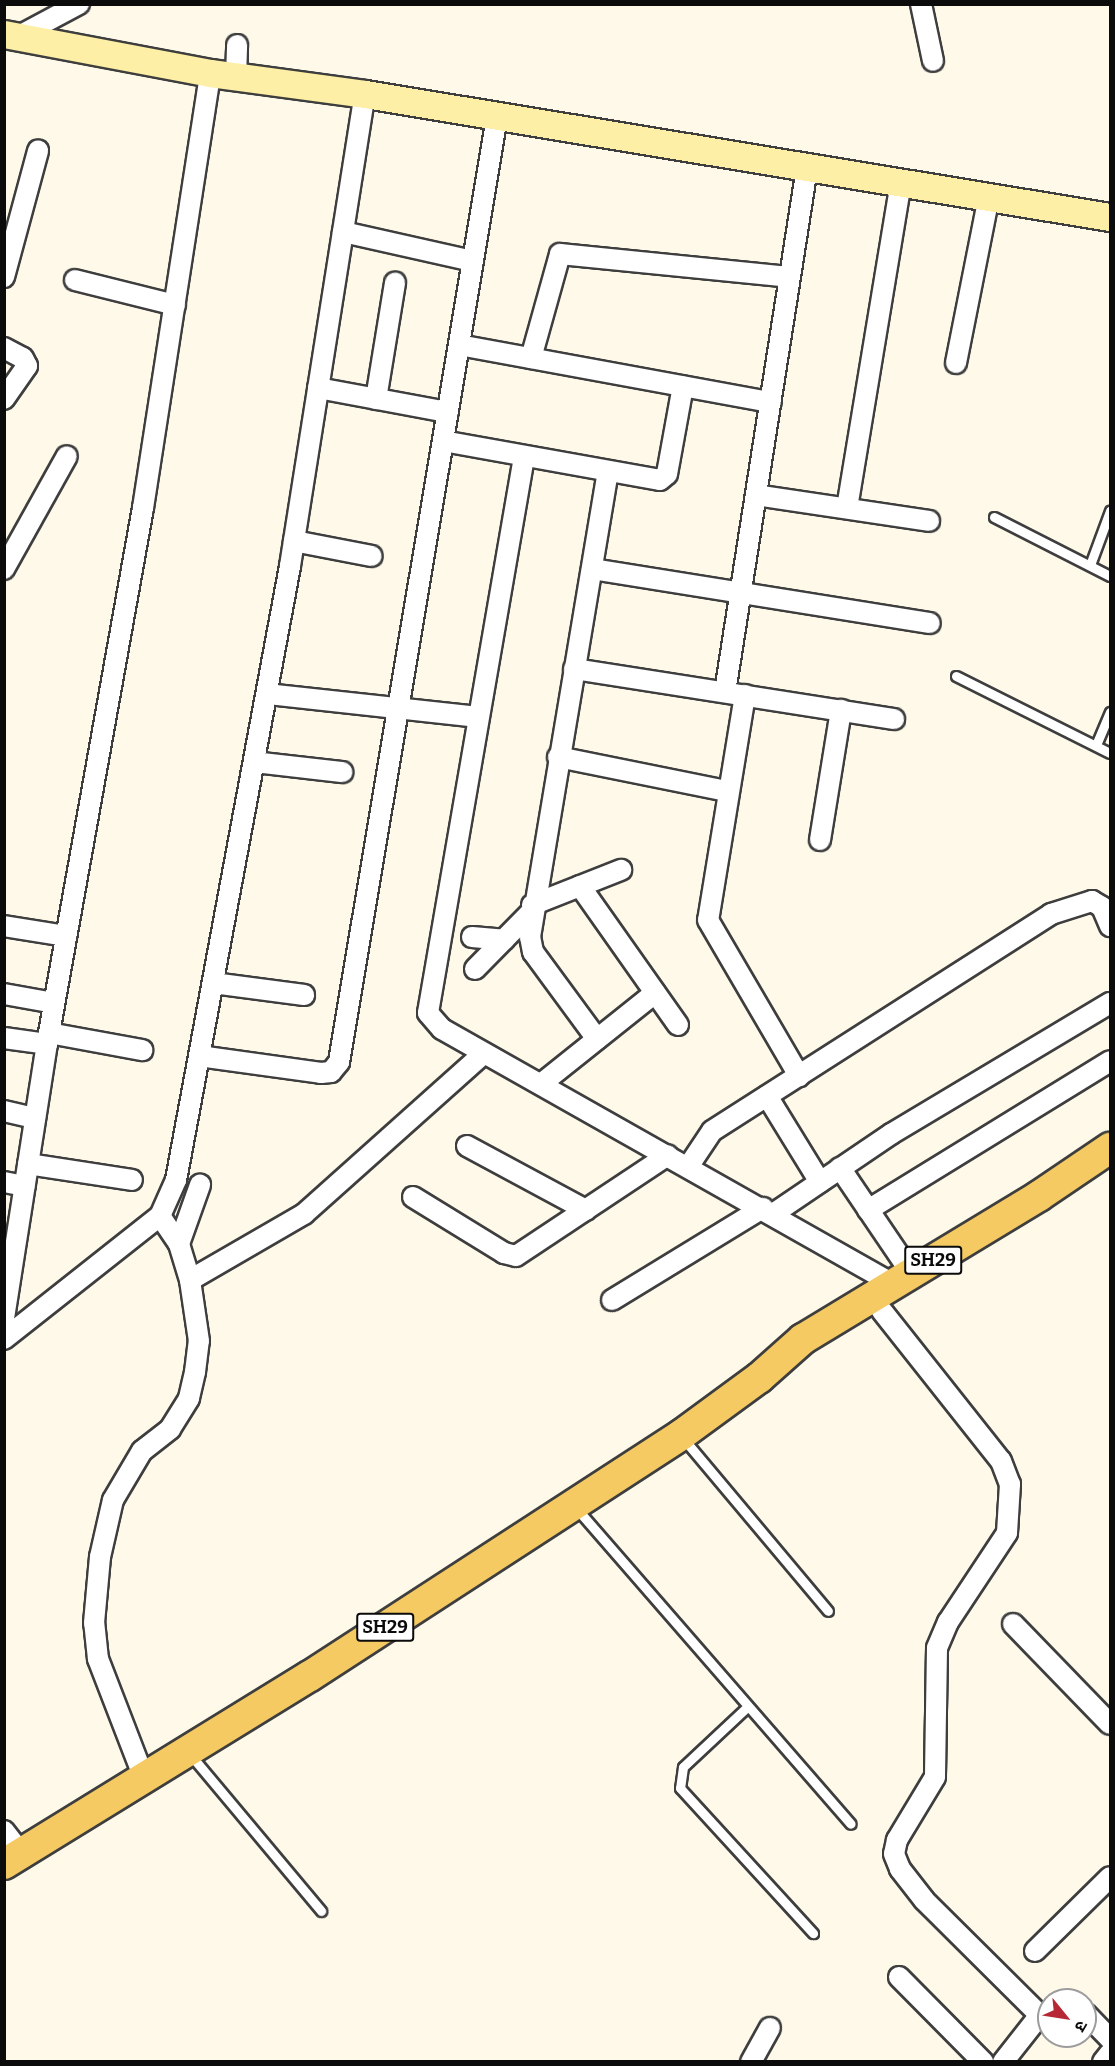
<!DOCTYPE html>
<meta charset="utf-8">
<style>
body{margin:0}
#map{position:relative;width:1115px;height:2066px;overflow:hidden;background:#fef9e9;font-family:Bitter,"Noto Sans Devanagari",serif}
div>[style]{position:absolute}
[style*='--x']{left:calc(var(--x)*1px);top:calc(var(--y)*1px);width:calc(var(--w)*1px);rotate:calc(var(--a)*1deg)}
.roads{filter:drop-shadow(2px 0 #3e3e3e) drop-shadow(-2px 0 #3e3e3e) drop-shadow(0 2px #3e3e3e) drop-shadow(0 -2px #3e3e3e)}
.lane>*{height:9px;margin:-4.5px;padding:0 4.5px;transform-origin:4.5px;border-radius:4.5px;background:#fff}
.street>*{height:20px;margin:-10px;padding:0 10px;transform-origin:10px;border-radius:10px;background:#fff}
.secondary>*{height:27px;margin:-13.5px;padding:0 13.5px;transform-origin:13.5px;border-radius:13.5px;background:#fdefa6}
.primary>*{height:30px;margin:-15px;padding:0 15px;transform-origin:15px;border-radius:15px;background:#f5ca63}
span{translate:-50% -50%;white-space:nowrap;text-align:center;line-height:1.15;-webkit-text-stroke:6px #fff;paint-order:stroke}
.shield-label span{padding:2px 4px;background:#fff;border:2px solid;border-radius:4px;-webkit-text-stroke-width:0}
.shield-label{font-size:18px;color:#0b0b0b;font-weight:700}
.frame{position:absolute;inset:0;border:6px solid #0b0b0b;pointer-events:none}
.north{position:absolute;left:1037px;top:1988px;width:60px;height:60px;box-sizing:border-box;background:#fff;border:2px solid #9d9d9d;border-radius:50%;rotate:120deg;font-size:16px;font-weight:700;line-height:24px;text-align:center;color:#0b0b0b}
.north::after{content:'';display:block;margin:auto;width:21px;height:27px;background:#b62835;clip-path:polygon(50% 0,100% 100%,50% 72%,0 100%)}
</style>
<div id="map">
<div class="roads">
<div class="lane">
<div style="--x:994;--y:517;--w:130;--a:27"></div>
<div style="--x:1090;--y:565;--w:58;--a:-69.7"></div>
<div style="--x:956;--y:676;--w:172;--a:26.6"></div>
<div style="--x:1096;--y:745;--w:36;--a:-67"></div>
<div style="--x:682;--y:1437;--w:227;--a:50"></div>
<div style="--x:577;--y:1509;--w:417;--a:49"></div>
<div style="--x:746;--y:1708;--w:86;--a:136.9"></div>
<div style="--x:683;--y:1767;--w:21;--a:98"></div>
<div style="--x:680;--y:1788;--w:197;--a:47.5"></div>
<div style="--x:189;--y:1753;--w:206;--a:50.1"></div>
</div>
<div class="street">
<div style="--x:921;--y:4;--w:58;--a:78.1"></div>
<div style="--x:19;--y:36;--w:68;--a:-28.1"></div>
<div style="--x:236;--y:77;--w:32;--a:-88"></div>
<div style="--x:343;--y:232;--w:133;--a:12.6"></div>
<div style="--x:4;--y:277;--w:131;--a:-74.9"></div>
<div style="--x:75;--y:280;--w:103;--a:14"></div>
<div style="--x:459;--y:345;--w:317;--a:10.4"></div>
<div style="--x:4;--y:348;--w:21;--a:28"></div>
<div style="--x:23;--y:358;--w:9;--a:63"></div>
<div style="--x:27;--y:366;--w:40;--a:124.9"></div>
<div style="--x:531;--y:358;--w:108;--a:-74.4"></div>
<div style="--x:560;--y:254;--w:230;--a:5.7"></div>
<div style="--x:956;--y:363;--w:169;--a:-78.8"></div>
<div style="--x:318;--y:388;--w:132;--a:10.5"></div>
<div style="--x:376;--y:399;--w:118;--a:-80.7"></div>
<div style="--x:443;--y:441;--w:220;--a:10.2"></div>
<div style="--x:660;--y:480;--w:9;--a:-41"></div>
<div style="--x:667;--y:474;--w:89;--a:-79.7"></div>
<div style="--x:524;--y:457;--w:564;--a:99.8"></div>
<div style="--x:428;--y:1013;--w:21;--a:49"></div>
<div style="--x:442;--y:1029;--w:518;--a:29.48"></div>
<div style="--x:756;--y:495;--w:175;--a:8.5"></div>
<div style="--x:847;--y:508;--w:329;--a:-80.6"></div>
<div style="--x:294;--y:541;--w:79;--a:10.9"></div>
<div style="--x:4;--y:569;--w:129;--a:-60.9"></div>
<div style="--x:592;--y:569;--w:342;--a:9.1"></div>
<div style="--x:574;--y:669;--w:324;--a:8.9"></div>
<div style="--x:725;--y:692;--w:530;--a:-81.11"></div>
<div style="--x:267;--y:694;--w:212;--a:6.2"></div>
<div style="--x:745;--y:695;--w:228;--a:99.3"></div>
<div style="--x:708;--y:920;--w:181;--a:59.7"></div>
<div style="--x:558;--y:757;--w:172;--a:11.4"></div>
<div style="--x:254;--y:762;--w:89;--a:6.5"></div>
<div style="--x:820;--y:840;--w:132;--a:-80.8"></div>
<div style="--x:580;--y:886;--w:170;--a:54.8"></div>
<div style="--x:532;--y:905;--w:96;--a:-21.5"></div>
<div style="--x:4;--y:926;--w:63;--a:9.2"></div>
<div style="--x:472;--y:937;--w:32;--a:5"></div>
<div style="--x:475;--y:969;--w:80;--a:-45.5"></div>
<div style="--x:213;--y:983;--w:92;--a:7.5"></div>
<div style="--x:4;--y:994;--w:51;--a:10.2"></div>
<div style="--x:49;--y:1033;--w:95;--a:10.4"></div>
<div style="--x:4;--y:1038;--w:43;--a:7.9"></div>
<div style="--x:597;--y:1039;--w:108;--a:-126.3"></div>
<div style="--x:533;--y:952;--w:15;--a:-101"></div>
<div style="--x:530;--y:937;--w:471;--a:-80.5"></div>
<div style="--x:199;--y:1056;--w:123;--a:7.9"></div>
<div style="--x:321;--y:1073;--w:10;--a:-6"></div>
<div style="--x:331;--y:1072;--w:13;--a:-51"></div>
<div style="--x:339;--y:1062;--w:958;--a:-80.51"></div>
<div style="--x:541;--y:1084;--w:146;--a:-38.6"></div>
<div style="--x:767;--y:1096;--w:101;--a:58.4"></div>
<div style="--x:4;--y:1111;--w:32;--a:13"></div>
<div style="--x:467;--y:1146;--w:135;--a:28.3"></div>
<div style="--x:28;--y:1164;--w:105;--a:8.7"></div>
<div style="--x:688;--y:1167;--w:43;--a:-56.3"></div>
<div style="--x:712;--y:1131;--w:403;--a:-32.6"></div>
<div style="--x:1051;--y:914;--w:43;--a:-17.6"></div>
<div style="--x:1092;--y:901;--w:12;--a:31"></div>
<div style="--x:1102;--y:907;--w:21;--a:67"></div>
<div style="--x:840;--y:1168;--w:127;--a:55.9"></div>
<div style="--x:4;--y:1182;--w:21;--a:11"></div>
<div style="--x:413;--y:1197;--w:107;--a:31.6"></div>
<div style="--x:504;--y:1253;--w:12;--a:14"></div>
<div style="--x:516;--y:1256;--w:182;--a:-33.6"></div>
<div style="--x:868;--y:1210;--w:284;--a:-31.6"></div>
<div style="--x:773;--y:1214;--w:143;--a:-34.1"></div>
<div style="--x:891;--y:1134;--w:255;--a:-30.9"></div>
<div style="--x:179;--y:1244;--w:63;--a:-70.4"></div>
<div style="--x:190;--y:1280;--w:132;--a:-30.1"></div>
<div style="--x:304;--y:1214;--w:241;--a:-41.8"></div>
<div style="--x:612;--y:1300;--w:177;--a:-31.4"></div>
<div style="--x:882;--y:1311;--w:191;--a:51.6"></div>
<div style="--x:1001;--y:1461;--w:25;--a:69"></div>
<div style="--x:1010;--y:1484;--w:49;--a:93.5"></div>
<div style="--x:1007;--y:1533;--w:107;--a:123.5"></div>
<div style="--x:948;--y:1622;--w:28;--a:113"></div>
<div style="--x:937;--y:1648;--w:129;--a:90.9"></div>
<div style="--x:935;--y:1777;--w:74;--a:121.1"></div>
<div style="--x:897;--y:1840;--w:14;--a:102"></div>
<div style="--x:894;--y:1854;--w:16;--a:68"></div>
<div style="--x:900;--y:1869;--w:39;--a:52"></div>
<div style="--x:924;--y:1900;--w:163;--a:44.8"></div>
<div style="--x:1040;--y:2015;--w:60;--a:128.2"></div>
<div style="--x:4;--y:1318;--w:277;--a:-81.1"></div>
<div style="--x:47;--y:1044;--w:545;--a:-79.85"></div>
<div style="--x:143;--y:508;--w:440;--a:-81.2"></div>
<div style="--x:4;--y:1339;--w:199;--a:-38.3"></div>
<div style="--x:160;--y:1216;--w:39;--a:-66"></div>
<div style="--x:176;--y:1180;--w:624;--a:-79.48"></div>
<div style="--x:290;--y:566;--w:478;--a:-81"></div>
<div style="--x:1013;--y:1624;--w:139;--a:45.9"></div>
<div style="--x:144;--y:1778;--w:128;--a:-111.1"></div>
<div style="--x:98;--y:1659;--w:36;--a:-96"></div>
<div style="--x:94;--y:1623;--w:66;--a:-84.8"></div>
<div style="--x:100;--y:1557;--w:58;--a:-77.2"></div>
<div style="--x:113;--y:1500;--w:57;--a:-59.4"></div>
<div style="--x:142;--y:1451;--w:36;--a:-38"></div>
<div style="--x:170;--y:1429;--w:36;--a:-58"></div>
<div style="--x:189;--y:1398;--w:27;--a:-77"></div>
<div style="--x:195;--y:1372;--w:31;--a:-83"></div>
<div style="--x:199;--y:1341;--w:62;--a:-98.4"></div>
<div style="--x:190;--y:1280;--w:38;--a:-107"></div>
<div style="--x:179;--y:1244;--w:34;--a:-124"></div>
<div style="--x:4;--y:1831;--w:29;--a:52"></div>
<div style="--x:1035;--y:1951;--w:105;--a:-44.6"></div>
<div style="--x:899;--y:1977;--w:120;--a:45.3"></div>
<div style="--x:1086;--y:2014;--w:35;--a:46"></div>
<div style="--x:751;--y:2062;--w:39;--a:-61"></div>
<div style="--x:1103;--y:2062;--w:11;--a:-52"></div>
</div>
<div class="secondary">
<div style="--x:4;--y:34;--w:210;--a:10.7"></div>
<div style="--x:210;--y:73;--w:156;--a:7.7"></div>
<div style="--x:365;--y:94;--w:755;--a:9.38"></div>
</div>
<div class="primary">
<div style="--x:4;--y:1864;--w:359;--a:-31.6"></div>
<div style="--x:310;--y:1676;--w:442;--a:-33"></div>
<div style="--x:681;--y:1435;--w:97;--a:-36.2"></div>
<div style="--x:759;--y:1378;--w:59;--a:-41.6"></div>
<div style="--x:803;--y:1339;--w:276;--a:-31.2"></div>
<div style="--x:1039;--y:1196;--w:86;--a:-34.1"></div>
</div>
</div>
<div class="shield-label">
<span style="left:933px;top:1260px">SH29</span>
<span style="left:385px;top:1627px">SH29</span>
</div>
<div class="frame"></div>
<div class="north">उ</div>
</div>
